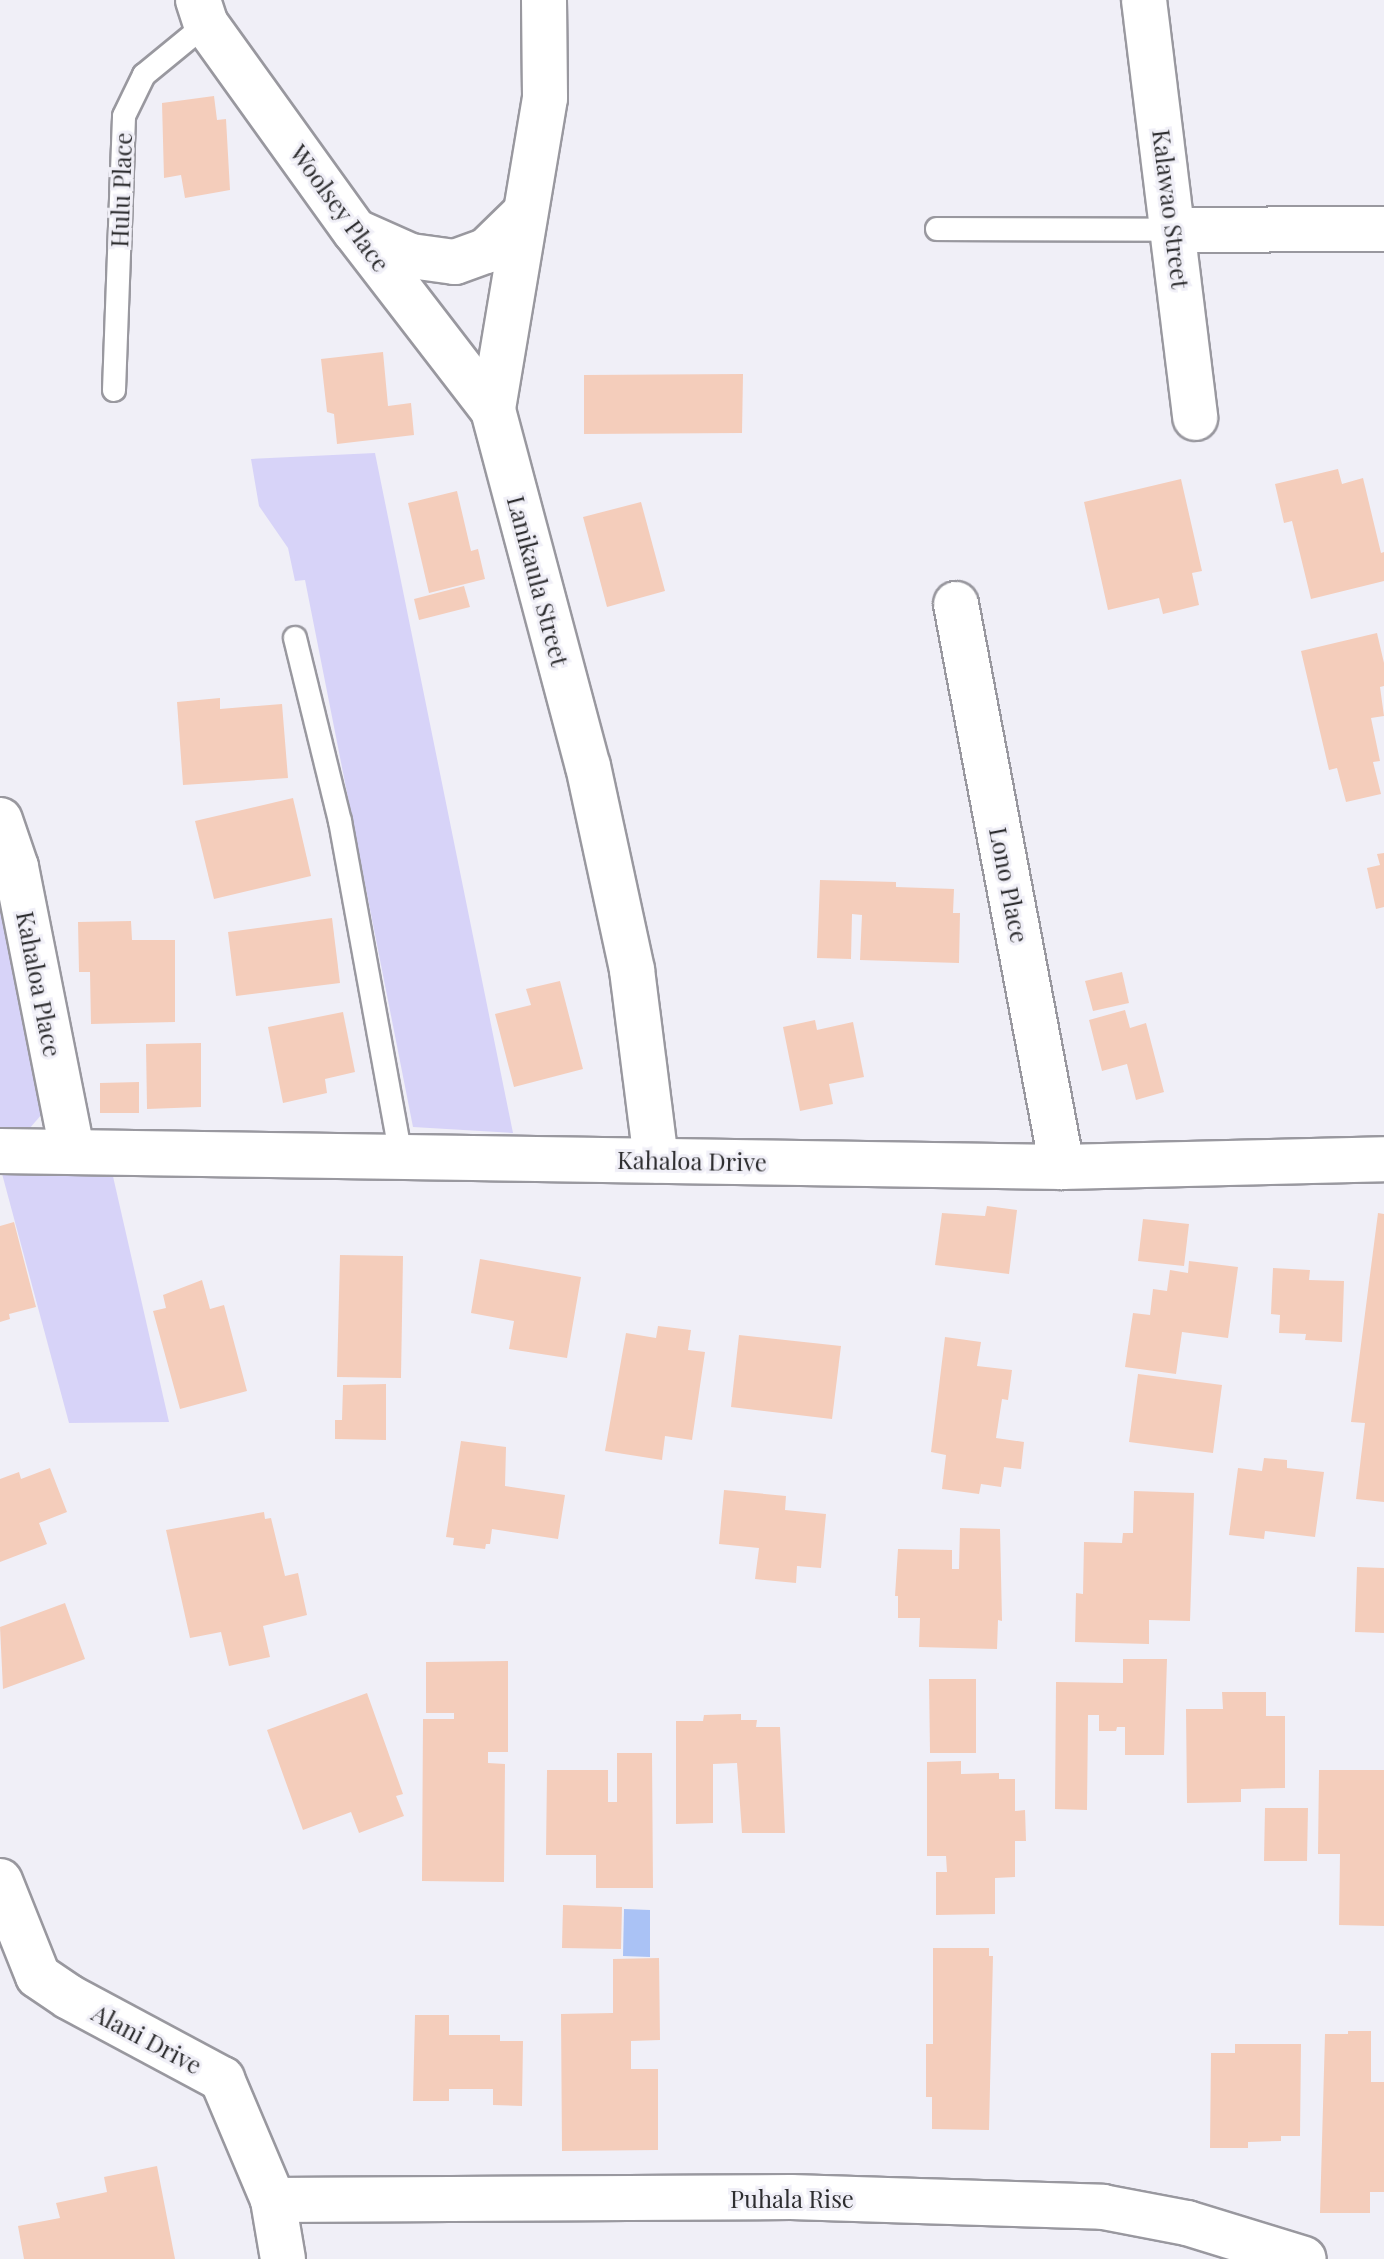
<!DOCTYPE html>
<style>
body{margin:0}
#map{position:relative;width:1384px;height:2259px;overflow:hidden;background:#f0eff7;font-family:"Playfair Display",serif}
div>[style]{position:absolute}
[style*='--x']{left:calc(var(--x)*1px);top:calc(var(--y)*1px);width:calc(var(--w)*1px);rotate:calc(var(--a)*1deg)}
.green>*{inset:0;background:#d7d3f8}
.water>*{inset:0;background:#aac2f5}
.building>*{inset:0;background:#f4cdbb}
.roads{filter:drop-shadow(2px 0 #99989f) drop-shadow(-2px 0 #99989f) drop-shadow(0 2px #99989f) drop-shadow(0 -2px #99989f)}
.lane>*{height:22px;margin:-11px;padding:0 11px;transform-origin:11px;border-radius:11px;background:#fff}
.street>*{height:44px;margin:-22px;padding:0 22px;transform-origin:22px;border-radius:22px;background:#fff}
span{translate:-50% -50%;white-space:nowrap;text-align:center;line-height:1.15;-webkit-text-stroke:6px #f0eff7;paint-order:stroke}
.street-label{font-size:24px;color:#2d2d2f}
</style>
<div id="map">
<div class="green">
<div style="clip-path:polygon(375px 453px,513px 1133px,413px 1127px,305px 580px,295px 581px,288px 548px,259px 506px,251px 459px)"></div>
<div style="clip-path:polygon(0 887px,45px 1093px,42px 1114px,29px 1129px,8px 1135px,0 1135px)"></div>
<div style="clip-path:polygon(1px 1170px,112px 1172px,169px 1422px,69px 1423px)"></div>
</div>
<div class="water">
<div style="clip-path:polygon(624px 1909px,650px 1910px,650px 1957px,623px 1956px)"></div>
</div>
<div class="building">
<div style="clip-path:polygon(214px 96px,217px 120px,226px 119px,230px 190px,185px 198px,181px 175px,164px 178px,162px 103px)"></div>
<div style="clip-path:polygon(383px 352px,388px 406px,411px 403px,414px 435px,337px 444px,334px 414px,327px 412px,321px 359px)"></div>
<div style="clip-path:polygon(743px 374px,742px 433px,584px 434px,584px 375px)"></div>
<div style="clip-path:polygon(1338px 469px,1342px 484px,1363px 478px,1381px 553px,1384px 552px,1384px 581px,1311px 599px,1292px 521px,1284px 523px,1275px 484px)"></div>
<div style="clip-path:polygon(1181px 479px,1202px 571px,1192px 573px,1199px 605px,1163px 614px,1159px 598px,1108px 610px,1084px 502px)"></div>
<div style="clip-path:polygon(457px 491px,471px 551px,478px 549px,485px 579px,429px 593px,408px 503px)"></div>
<div style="clip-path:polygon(641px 502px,665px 591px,607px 607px,583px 517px)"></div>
<div style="clip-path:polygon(464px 586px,470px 607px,419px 620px,414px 599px)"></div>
<div style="clip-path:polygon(1377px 633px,1384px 663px,1384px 686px,1380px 687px,1384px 716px,1371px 718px,1380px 761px,1373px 762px,1381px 794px,1346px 802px,1337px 768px,1329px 770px,1301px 651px)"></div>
<div style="clip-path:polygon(220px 698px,220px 709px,282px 704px,288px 778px,183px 785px,177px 702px)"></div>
<div style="clip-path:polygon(293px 798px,311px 876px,214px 899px,195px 821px)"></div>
<div style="clip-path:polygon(1384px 853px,1384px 907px,1376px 909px,1367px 868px,1380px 865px,1377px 854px)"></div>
<div style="clip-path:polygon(820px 880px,896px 882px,896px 887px,954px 889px,953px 913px,960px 913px,959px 963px,860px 960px,862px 915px,852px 914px,851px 959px,817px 958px)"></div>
<div style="clip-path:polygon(332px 918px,340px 983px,236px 996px,228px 932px)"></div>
<div style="clip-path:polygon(131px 921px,132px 940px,175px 940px,175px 1022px,91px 1024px,90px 972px,79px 972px,78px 922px)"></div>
<div style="clip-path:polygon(1122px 972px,1129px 1003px,1093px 1011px,1085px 981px)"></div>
<div style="clip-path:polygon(560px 981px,583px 1069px,514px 1087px,495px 1014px,531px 1005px,526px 989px)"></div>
<div style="clip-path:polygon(1125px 1010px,1130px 1028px,1146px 1023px,1164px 1092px,1136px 1100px,1127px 1064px,1102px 1071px,1089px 1020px)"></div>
<div style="clip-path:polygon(343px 1012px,355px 1072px,325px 1079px,327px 1093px,283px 1103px,268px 1027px)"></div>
<div style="clip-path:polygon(815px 1020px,817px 1030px,853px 1022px,864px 1077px,829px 1084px,833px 1104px,800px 1111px,783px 1027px)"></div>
<div style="clip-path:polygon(201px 1043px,201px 1107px,147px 1109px,146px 1044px)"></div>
<div style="clip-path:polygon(139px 1082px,139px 1113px,100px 1113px,100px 1083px)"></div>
<div style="clip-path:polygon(987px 1206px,1017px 1210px,1009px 1274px,935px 1265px,942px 1213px,985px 1216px)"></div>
<div style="clip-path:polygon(1378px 1213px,1384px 1214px,1384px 1502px,1356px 1499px,1365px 1423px,1351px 1422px)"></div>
<div style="clip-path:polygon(1143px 1219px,1189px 1224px,1184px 1266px,1138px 1261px)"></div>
<div style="clip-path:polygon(14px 1222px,36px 1307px,9px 1314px,10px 1319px,0 1322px,0 1226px)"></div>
<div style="clip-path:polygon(340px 1255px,403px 1256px,401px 1378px,337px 1377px)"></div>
<div style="clip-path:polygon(480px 1259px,581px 1277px,567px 1358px,509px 1349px,514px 1321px,471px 1313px)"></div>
<div style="clip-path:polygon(1189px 1261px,1238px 1267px,1228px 1338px,1182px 1332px,1176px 1374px,1125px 1367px,1133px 1313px,1150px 1315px,1153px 1289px,1167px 1291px,1170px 1270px,1188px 1273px)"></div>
<div style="clip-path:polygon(1273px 1268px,1310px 1270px,1309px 1280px,1344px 1281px,1342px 1342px,1305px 1340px,1306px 1334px,1279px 1333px,1280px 1315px,1271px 1314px)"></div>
<div style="clip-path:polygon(202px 1280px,210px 1309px,224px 1305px,247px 1391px,180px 1409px,153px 1311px,166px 1308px,163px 1295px)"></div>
<div style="clip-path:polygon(658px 1326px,691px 1330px,688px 1350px,705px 1352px,692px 1440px,665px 1436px,662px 1460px,605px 1451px,626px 1333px,656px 1338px)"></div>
<div style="clip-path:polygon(739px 1335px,841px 1346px,832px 1419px,731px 1407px)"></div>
<div style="clip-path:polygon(945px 1337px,981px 1342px,977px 1366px,1012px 1370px,1008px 1400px,1002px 1399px,996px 1438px,1024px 1442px,1021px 1469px,1004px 1467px,1001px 1487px,981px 1484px,979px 1494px,942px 1489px,946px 1455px,931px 1452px)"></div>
<div style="clip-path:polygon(1138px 1374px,1222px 1385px,1213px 1453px,1129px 1442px)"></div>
<div style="clip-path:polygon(386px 1384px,386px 1440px,335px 1439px,335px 1420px,342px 1420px,343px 1385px)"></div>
<div style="clip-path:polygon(461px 1441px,506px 1447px,505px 1486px,565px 1495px,558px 1539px,492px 1529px,490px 1544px,486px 1544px,485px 1549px,453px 1545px,454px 1538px,446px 1537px)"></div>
<div style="clip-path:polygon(1264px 1458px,1287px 1460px,1287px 1468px,1324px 1472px,1315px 1537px,1265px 1531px,1264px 1539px,1229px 1535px,1238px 1468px,1262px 1471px)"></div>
<div style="clip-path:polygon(50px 1468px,67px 1512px,39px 1523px,47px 1544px,0 1562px,0 1479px,19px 1472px,21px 1479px)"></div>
<div style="clip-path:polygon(724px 1490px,786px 1496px,785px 1510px,826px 1514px,821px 1568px,797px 1566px,796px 1583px,755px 1579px,759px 1548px,719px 1544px)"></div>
<div style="clip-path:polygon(1134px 1491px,1194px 1493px,1190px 1621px,1149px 1620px,1149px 1644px,1075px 1642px,1076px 1593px,1083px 1594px,1084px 1542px,1122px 1543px,1123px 1533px,1133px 1533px)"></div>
<div style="clip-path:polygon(264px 1512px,265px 1519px,271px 1518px,285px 1576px,298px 1573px,307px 1615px,263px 1626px,270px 1657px,229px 1666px,221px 1632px,190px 1638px,166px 1530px)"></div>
<div style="clip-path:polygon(960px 1528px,1000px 1529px,1002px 1621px,998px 1620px,997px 1649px,919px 1647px,920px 1618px,898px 1618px,898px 1596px,895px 1596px,898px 1549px,952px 1550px,952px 1569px,959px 1569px)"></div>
<div style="clip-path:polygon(1357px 1567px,1384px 1568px,1384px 1633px,1355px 1632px)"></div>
<div style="clip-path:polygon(65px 1603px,85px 1659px,3px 1689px,0 1627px)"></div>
<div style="clip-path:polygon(1123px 1659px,1167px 1659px,1164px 1755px,1125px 1755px,1125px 1727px,1117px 1727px,1116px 1731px,1099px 1731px,1099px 1715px,1088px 1715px,1087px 1810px,1055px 1809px,1056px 1682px,1123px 1683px)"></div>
<div style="clip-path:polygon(508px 1661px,508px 1752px,488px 1752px,488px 1763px,505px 1764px,504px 1882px,422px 1881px,423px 1719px,454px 1719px,454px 1713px,426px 1713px,426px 1662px)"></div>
<div style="clip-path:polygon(929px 1679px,976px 1679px,976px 1753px,930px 1753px)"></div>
<div style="clip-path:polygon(1222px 1692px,1266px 1692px,1266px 1716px,1285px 1716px,1285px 1788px,1241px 1789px,1241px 1802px,1187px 1803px,1186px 1709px,1223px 1709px)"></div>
<div style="clip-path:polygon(367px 1693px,403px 1794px,396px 1796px,404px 1816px,359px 1833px,351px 1812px,303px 1830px,267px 1730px)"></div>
<div style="clip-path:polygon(741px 1714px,741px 1720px,757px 1720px,756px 1727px,780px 1727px,785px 1833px,742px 1833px,737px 1763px,713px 1764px,713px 1823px,676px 1824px,676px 1721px,703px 1721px,704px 1715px)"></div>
<div style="clip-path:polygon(617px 1753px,652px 1753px,653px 1888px,596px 1888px,596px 1855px,546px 1855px,547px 1770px,608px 1770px,608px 1802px,617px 1802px)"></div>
<div style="clip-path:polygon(961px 1761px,961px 1774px,999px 1773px,999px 1779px,1015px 1779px,1015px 1811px,1025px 1810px,1026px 1841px,1015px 1841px,1015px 1877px,995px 1878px,995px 1914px,936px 1915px,936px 1872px,947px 1872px,946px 1856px,927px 1856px,927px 1762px)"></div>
<div style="clip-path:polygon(1319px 1770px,1384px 1770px,1384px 1926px,1339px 1925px,1340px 1854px,1318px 1854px)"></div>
<div style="clip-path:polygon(1265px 1808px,1308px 1808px,1307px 1861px,1264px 1861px)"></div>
<div style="clip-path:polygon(563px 1905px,622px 1907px,621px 1949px,562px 1948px)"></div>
<div style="clip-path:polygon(933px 1948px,989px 1948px,989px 1956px,993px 1956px,989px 2130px,932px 2129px,932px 2097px,926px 2097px,926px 2044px,933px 2044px)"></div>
<div style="clip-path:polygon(659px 1958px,660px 2040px,631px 2041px,631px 2069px,658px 2069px,658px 2150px,562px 2151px,561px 2014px,613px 2013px,613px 1959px)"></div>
<div style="clip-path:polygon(415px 2015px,449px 2015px,449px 2035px,500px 2035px,500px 2041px,523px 2041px,522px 2106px,493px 2105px,493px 2089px,449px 2089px,449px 2101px,413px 2101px)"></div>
<div style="clip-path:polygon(1348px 2031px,1371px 2031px,1371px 2082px,1384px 2082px,1384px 2192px,1370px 2192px,1370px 2213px,1320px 2213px,1325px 2034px,1348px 2034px)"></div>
<div style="clip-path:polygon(1235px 2044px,1301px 2044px,1300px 2136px,1281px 2136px,1281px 2141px,1248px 2142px,1248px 2148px,1210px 2148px,1211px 2053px,1235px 2053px)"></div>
<div style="clip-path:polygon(157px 2166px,175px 2259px,24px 2259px,18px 2226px,60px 2218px,56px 2203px,107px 2192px,104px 2177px)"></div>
</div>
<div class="roads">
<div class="lane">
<div style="--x:937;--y:229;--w:237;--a:0.2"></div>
<div style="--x:114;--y:390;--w:274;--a:-87.9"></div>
<div style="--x:124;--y:116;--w:46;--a:-64"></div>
<div style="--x:144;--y:75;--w:80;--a:-39.4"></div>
<div style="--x:295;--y:638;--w:188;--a:76.2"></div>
<div style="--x:340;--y:821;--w:341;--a:79.7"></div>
</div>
<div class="street">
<div style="--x:198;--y:0;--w:25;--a:72"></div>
<div style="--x:206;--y:24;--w:255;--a:54.3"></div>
<div style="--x:355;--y:231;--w:226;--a:52.4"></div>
<div style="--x:544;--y:0;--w:98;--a:89.4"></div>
<div style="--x:545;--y:98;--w:316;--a:99.5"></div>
<div style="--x:493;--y:410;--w:368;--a:75.1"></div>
<div style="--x:588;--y:766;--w:209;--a:77.8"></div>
<div style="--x:632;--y:970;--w:192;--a:82.8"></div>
<div style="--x:1144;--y:0;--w:421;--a:83"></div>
<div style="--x:1174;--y:230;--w:210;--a:-0.3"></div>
<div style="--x:357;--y:232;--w:59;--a:24"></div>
<div style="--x:411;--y:256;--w:44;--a:7.8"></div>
<div style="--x:455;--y:262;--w:33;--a:-20"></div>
<div style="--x:486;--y:251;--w:53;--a:-44.2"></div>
<div style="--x:956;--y:604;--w:573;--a:79.34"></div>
<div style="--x:0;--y:820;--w:50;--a:71.2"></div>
<div style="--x:16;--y:867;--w:288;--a:78.8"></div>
<div style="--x:0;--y:1151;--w:1062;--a:0.86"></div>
<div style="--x:1062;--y:1167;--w:322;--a:-1.4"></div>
<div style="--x:0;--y:1881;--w:102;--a:68.2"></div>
<div style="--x:38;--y:1976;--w:37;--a:34"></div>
<div style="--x:69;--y:1997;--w:174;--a:28.2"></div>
<div style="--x:222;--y:2079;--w:131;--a:67.1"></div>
<div style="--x:273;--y:2200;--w:60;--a:80.4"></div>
<div style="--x:273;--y:2200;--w:518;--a:-0.33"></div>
<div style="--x:791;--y:2197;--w:312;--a:1.8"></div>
<div style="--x:1103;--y:2207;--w:86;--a:10.8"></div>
<div style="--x:1187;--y:2223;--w:122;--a:17.1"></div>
</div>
</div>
<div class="street-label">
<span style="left:121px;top:190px;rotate:-88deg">Hulu Place</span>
<span style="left:340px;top:208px;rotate:54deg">Woolsey Place</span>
<span style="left:1171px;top:209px;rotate:83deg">Kalawao Street</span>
<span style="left:538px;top:581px;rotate:75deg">Lanikaula Street</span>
<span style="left:1009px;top:885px;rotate:79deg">Lono Place</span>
<span style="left:39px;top:984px;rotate:79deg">Kahaloa Place</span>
<span style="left:692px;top:1161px;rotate:1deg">Kahaloa Drive</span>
<span style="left:147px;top:2039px;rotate:28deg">Alani Drive</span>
<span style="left:792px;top:2199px">Puhala Rise</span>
</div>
</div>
